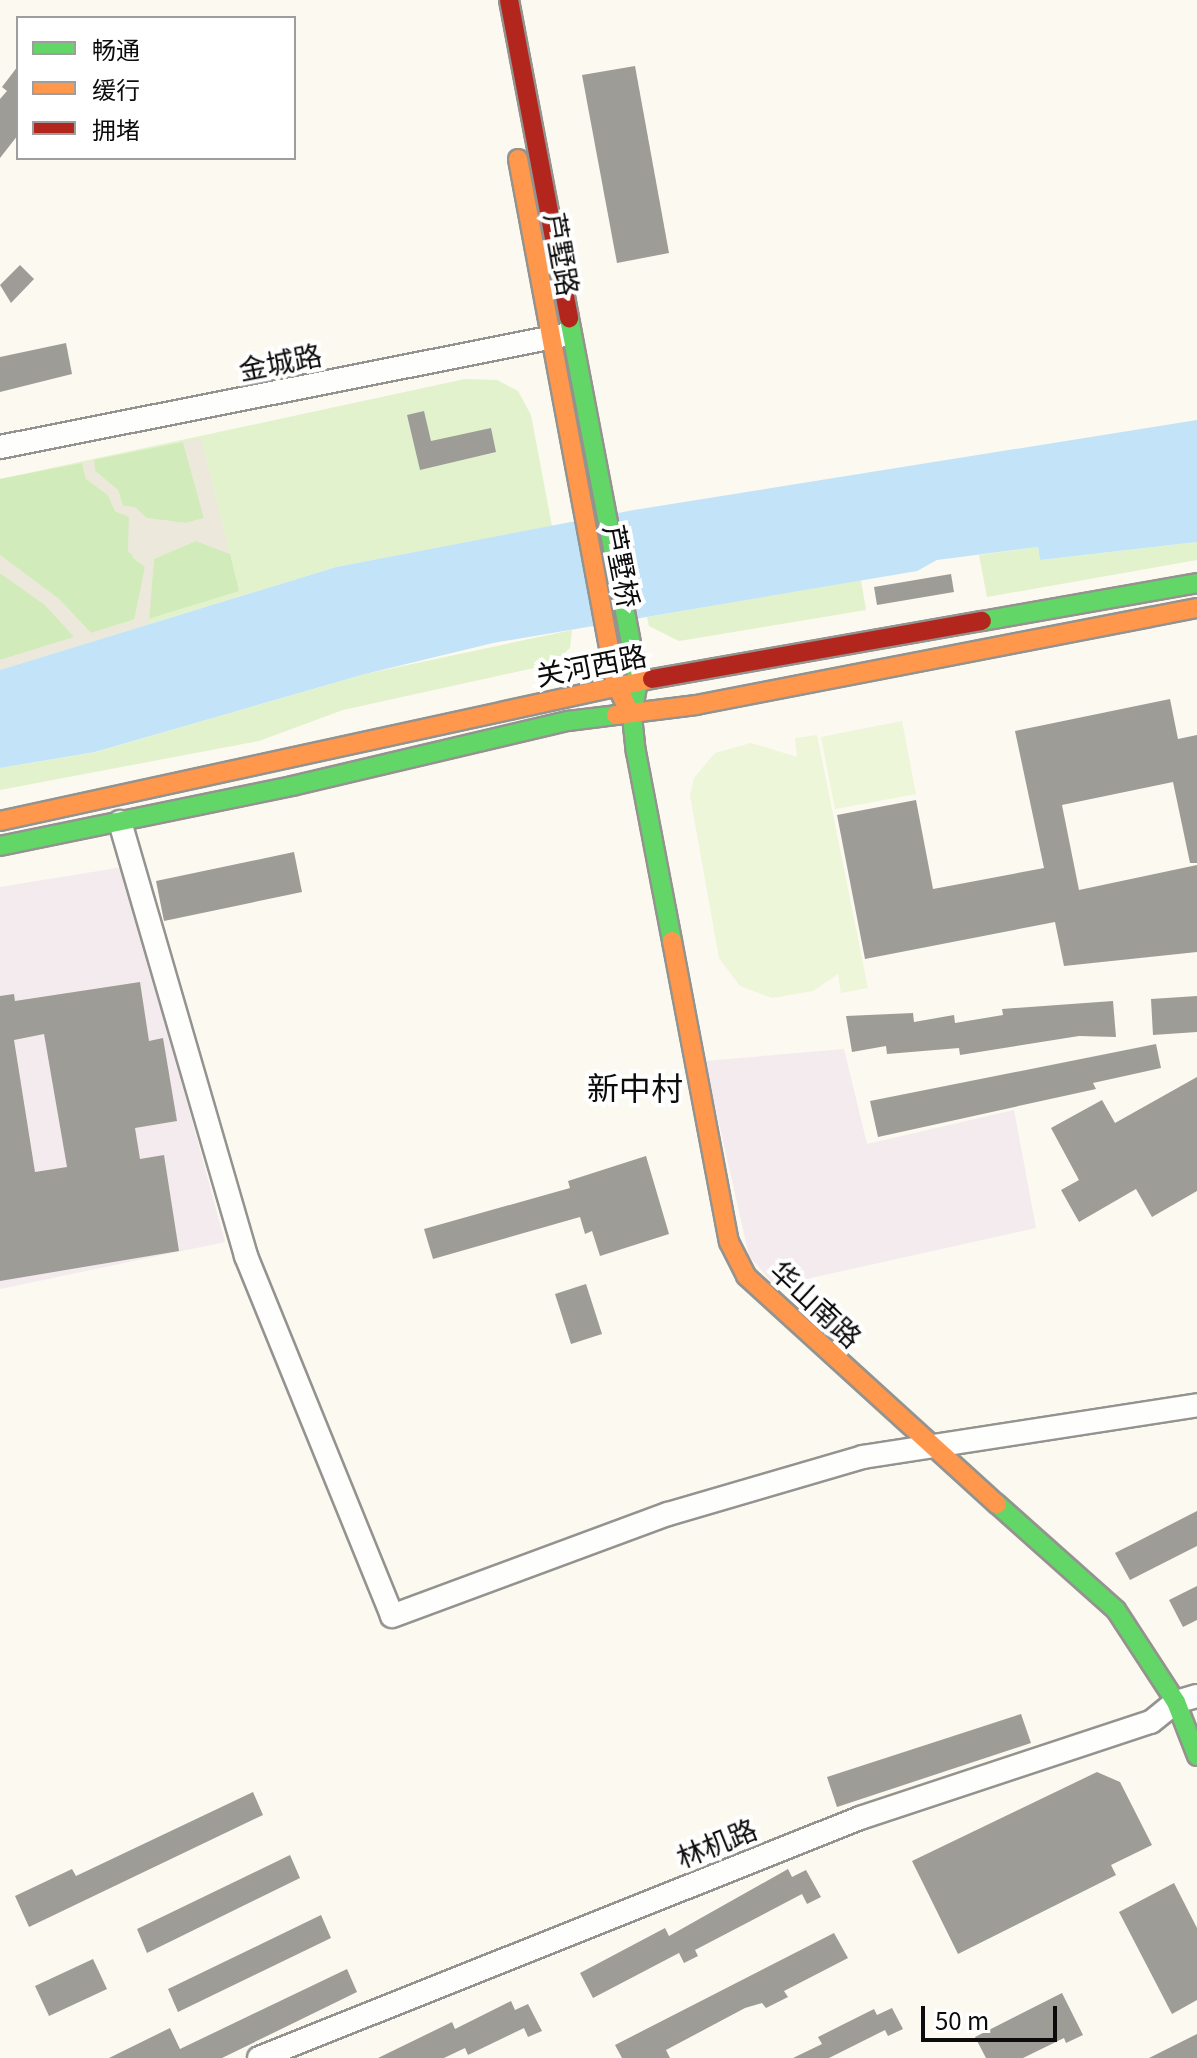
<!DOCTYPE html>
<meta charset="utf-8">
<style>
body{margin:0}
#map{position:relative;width:1197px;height:2058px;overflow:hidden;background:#fbf9f0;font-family:Georgia,"Noto Sans SC",serif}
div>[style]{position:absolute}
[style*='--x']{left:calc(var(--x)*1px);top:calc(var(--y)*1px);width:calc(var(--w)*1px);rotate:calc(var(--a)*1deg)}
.industrial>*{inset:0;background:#f3ebee}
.green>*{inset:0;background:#e2f2cd}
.forest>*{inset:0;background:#d2ebbb}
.pitch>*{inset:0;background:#edf6d8}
.plaza>*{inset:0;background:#ece8db}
.water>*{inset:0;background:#c2e3f8}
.building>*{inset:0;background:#9e9c96}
.roads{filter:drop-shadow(2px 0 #94938f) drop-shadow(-2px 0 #94938f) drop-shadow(0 2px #94938f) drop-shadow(0 -2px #94938f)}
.street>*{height:22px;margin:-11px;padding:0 11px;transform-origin:11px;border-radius:11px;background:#fefefd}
.fast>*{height:18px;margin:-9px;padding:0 9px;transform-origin:9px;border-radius:9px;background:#63d668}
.slow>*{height:18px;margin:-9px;padding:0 9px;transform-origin:9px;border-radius:9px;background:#ff974d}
.jam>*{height:18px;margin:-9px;padding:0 9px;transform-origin:9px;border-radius:9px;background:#b3261e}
span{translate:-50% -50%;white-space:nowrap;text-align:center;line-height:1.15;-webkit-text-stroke:8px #fff;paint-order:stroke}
.street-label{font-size:28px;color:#0c0c0c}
.quarter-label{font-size:32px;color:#0c0c0c}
.legend{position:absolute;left:16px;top:16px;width:280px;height:144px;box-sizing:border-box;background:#fff;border:2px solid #9e9e9e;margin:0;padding:10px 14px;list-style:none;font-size:24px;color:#0c0c0c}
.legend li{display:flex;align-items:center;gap:16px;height:40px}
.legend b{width:40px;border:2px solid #9e9e9e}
.scale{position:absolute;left:921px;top:2006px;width:136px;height:36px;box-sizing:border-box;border:4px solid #0c0c0c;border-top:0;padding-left:10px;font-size:24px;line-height:28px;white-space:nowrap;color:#0c0c0c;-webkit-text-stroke:6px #fff;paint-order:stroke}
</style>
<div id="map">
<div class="industrial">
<div style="clip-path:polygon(123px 867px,225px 1242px,0 1289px,0 887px)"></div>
<div style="clip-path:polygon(844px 1049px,867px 1144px,1014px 1110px,1036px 1228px,775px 1286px,749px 1256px,705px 1061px)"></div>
</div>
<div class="green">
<div style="clip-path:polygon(465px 379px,497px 380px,518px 391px,531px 415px,552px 526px,336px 567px,0 670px,0 479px)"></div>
<div style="clip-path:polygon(1197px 542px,1197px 560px,987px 597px,979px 555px,1038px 547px,1040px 560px)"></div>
<div style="clip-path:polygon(861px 580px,866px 610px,679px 641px,649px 626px,647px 617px)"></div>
<div style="clip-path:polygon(572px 630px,570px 648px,552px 664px,343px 710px,259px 741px,0 790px,0 768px,96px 752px,365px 674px)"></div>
</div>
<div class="forest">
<div style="clip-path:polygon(183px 442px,204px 518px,186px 523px,146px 518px,135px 507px,123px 506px,118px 490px,95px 471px,94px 460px)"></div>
<div style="clip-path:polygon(82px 463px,86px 479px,108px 495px,115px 511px,129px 517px,133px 558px,145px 567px,135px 619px,91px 633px,59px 599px,0 555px,0 479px)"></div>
<div style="clip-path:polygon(196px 541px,230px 554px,239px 591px,148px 619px,154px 559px)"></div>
<div style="clip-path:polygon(0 573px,45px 605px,75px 637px,0 660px)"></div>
</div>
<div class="pitch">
<div style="clip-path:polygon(902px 721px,916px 794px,835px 809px,821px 737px)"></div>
<div style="clip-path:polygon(817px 735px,868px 988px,841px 993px,838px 974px,813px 991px,772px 998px,740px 986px,719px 958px,690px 795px,694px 778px,715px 753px,751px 743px,797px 757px,795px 738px)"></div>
</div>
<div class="plaza">
<div style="clip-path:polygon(201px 438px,230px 554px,196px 541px,166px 553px,154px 559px,149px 624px,0 670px,0 660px,74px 637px,45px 605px,0 573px,0 555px,59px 599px,91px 633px,134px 620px,145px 567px,128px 551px,129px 517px,115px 511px,108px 495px,86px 479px,82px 463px,94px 460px,95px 471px,118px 490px,123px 506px,135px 507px,147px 518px,186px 523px,204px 518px,183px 442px)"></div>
</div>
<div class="water">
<div style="clip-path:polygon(1197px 420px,1197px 542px,1040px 560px,1038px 547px,937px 560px,917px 571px,493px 643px,365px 674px,95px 752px,0 768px,0 670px,336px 567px,634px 510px)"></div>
</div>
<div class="building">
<div style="clip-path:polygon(18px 66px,18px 135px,0 158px,0 99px,7px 91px,2px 87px)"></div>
<div style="clip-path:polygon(635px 66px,669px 253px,617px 263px,582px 75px)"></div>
<div style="clip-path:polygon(20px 265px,34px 279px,11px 303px,0 285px)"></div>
<div style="clip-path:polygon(66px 343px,72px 374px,0 392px,0 357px)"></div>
<div style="clip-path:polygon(424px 411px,431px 441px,491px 428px,496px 452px,420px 470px,407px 415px)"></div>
<div style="clip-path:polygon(951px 574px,954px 592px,877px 605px,874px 587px)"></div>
<div style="clip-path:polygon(1170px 699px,1178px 739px,1197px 735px,1197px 863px,1190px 863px,1173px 782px,1062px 805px,1079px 890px,1197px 865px,1197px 952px,1064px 966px,1055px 922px,865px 959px,837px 815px,916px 800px,933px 889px,1044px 868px,1015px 731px)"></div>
<div style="clip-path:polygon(294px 852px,302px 892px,164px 921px,156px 881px)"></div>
<div style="clip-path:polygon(evenodd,140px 982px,149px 1041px,163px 1038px,177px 1121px,135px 1128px,140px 1159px,164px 1155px,179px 1251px,0 1281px,0 996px,14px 994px,15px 1001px,140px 982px,44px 1034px,67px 1167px,35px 1172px,14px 1040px,44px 1034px)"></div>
<div style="clip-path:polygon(1197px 996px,1197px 1032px,1153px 1035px,1151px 999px)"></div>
<div style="clip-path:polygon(1113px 1001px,1116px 1037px,1079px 1036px,960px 1055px,959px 1048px,887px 1054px,886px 1046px,852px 1052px,846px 1016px,913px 1013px,914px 1022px,954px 1015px,955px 1023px,1003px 1015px,1002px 1009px)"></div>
<div style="clip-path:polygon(1156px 1044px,1161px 1068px,1093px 1083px,1096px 1089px,878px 1137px,870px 1101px)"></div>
<div style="clip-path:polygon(1197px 1077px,1197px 1191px,1152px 1217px,1136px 1189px,1079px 1222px,1061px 1190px,1079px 1180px,1051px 1128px,1102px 1100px,1115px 1123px)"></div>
<div style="clip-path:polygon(646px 1156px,669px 1234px,600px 1256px,592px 1231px,585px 1234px,580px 1217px,433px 1259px,424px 1229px,570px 1188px,568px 1181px)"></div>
<div style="clip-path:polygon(586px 1284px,602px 1334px,571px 1344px,555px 1294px)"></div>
<div style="clip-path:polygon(1197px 1511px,1197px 1546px,1130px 1580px,1115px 1553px)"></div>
<div style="clip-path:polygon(1197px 1586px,1197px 1620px,1183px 1627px,1169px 1600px)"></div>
<div style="clip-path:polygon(1021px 1714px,1031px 1743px,837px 1807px,827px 1777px)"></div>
<div style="clip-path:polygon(1097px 1772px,1120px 1782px,1152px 1845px,1111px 1865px,1116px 1875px,958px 1954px,912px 1861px)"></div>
<div style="clip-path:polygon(253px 1792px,263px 1815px,29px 1927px,15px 1896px,72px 1869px,76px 1876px)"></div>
<div style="clip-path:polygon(290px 1855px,300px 1878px,147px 1953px,137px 1929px)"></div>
<div style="clip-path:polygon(788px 1869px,792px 1877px,806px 1870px,821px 1897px,807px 1904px,802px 1894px,695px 1950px,698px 1956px,684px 1963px,679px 1953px,593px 1998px,580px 1973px,665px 1928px,669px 1936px)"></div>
<div style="clip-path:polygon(1174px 1883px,1197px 1928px,1197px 2000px,1172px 2014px,1119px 1912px)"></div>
<div style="clip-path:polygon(321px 1915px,331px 1938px,178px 2012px,168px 1989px)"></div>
<div style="clip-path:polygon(834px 1933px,848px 1958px,784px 1991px,788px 1997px,766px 2008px,762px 2003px,745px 2008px,666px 2050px,670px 2058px,622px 2058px,615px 2045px)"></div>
<div style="clip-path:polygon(93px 1959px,107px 1989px,49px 2016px,35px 1986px)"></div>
<div style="clip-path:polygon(347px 1969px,357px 1992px,222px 2058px,109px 2058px,170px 2028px,180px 2049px)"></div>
<div style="clip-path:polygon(1062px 1993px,1083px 2035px,1066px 2043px,1064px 2038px,1023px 2058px,986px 2058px,975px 2037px)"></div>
<div style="clip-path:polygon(511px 2001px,515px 2010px,528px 2004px,542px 2031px,528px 2037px,524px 2028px,468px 2055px,465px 2048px,444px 2058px,378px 2058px,452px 2022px,455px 2029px)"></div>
<div style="clip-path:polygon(892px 2008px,903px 2029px,888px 2036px,885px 2030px,829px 2058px,793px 2058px,822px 2044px,818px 2037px,874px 2009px,877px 2015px)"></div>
<div style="clip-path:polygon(1197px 2034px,1197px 2058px,1149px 2058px)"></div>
</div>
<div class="roads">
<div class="street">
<div style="--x:0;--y:447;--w:575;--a:-11.23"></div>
<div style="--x:120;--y:822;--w:452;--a:73.8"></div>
<div style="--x:246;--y:1256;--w:388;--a:67.9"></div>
<div style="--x:392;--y:1616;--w:294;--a:-20.3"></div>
<div style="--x:668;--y:1514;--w:203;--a:-16.3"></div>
<div style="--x:863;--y:1457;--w:338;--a:-8.8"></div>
<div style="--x:259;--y:2058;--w:647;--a:-21.77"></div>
<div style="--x:860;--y:1818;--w:306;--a:-18.3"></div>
<div style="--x:1151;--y:1722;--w:32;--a:-39"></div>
<div style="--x:1176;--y:1702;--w:22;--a:-16"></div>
</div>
<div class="fast">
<div style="--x:569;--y:318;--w:369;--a:79.2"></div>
<div style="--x:638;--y:681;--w:36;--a:100"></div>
<div style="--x:632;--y:716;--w:36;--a:84"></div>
<div style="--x:636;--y:752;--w:192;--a:79.2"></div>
<div style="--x:982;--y:621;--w:218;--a:-10"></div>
<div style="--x:0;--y:846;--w:298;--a:-11.6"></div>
<div style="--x:292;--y:786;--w:284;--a:-13.3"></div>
<div style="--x:568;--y:721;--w:48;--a:-7.1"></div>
<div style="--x:997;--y:1504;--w:159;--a:41.7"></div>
<div style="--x:1116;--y:1610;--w:110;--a:56.9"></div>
<div style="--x:1176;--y:1702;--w:58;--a:68.7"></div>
</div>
<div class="slow">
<div style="--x:518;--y:159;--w:535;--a:79.45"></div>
<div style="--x:616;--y:685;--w:25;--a:63"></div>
<div style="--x:616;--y:715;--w:81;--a:-7.1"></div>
<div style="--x:696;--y:705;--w:510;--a:-10.96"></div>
<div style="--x:0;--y:821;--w:667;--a:-12.29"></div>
<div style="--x:672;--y:941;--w:306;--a:79.3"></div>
<div style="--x:729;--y:1242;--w:38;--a:63"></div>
<div style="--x:746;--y:1276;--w:339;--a:42.3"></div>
</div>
<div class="jam">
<div style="--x:509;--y:0;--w:324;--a:79.3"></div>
<div style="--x:652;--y:679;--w:335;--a:-10"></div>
</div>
</div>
<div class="street-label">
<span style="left:563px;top:254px;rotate:80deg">芦墅路</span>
<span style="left:280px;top:361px;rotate:-11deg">金城路</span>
<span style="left:623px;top:566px;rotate:79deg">芦墅桥</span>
<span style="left:591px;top:664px;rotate:-11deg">关河西路</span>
<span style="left:817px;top:1303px;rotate:43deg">华山南路</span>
<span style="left:716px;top:1842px;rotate:-22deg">林机路</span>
</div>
<div class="quarter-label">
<span style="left:635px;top:1086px">新中村</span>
</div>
<ul class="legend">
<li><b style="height:10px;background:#63d668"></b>畅通</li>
<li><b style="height:10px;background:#ff974d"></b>缓行</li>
<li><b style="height:10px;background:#b3261e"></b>拥堵</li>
</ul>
<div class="scale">50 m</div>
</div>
